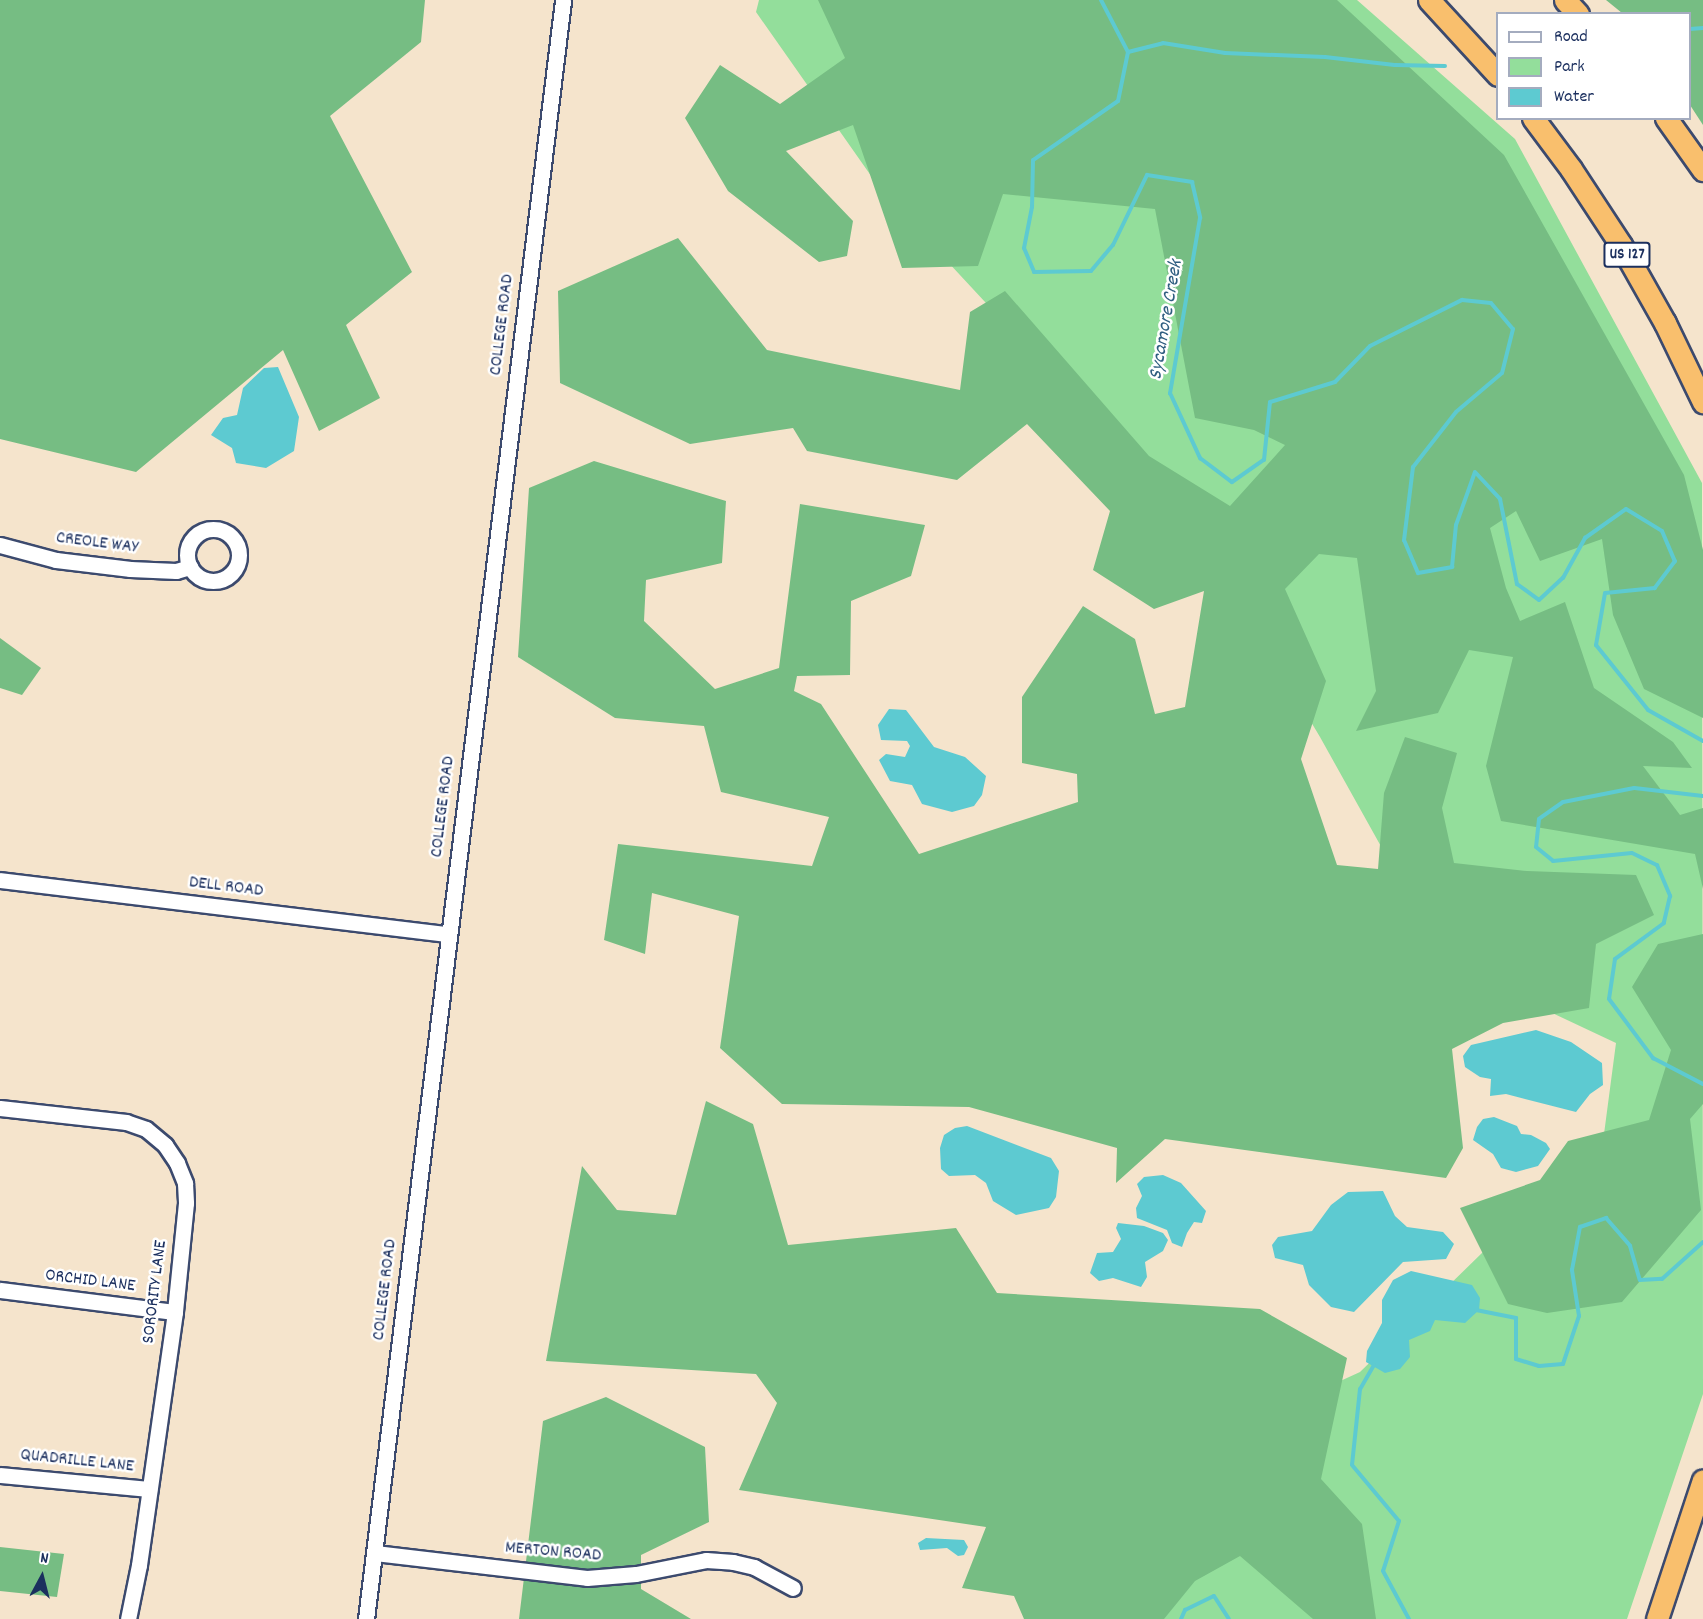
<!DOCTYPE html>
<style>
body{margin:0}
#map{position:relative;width:1703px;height:1619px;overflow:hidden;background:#f5e4cc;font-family:Dekko,sans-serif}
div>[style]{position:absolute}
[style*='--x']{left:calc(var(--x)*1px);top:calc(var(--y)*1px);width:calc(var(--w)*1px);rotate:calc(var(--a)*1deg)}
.green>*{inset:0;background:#93de9b}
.forest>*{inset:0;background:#76bd83}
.water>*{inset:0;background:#5dcad1}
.stream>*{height:4px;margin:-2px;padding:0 2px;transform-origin:2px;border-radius:2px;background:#5dcad1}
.roads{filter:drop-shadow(2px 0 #3c4a6e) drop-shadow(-2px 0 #3c4a6e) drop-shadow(0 2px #3c4a6e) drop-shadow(0 -2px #3c4a6e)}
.minor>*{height:15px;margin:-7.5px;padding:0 7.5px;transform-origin:7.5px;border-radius:7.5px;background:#fff}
.minor>.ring{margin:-7.5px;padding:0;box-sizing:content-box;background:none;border:15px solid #fff;border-radius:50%}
.highway>*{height:21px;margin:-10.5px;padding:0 10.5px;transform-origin:10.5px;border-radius:10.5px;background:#f9bf6d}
span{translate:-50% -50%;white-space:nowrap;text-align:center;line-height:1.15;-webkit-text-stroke:5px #fff;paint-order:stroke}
.shield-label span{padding:2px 4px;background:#fff;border:2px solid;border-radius:4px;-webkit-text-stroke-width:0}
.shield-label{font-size:16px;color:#1b2f5e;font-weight:700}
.street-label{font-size:18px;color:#1b2f5e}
.water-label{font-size:20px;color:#2f5e80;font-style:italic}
.legend{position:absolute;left:1496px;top:12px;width:195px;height:108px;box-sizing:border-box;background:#fff;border:2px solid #a4acbf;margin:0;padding:8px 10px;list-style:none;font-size:18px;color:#1b2f5e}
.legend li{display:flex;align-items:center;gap:12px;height:30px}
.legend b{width:30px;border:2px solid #a4acbf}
.north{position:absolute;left:12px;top:1547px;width:60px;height:60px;-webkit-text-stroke:4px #fff;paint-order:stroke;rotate:7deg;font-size:16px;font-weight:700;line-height:24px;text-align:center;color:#1b2f5e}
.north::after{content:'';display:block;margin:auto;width:21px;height:27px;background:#1b2f5e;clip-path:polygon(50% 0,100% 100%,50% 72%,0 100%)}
</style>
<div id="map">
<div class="green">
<div style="clip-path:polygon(759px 0,1357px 0,1515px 139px,1702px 483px,1703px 1394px,1627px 1619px,1143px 1619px,1288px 1405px,1360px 1372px,1604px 1134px,1616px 1043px,1446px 963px,1320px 737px,1195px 528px,881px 190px,756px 12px)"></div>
</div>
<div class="forest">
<div style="clip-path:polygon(0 0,425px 0,421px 42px,330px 116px,412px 272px,346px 325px,380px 398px,319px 431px,283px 350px,136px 472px,0 439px)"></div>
<div style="clip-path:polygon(818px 0,1337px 0,1504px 155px,1684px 475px,1703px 550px,1703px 718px,1644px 689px,1613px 615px,1602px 539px,1540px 561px,1516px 511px,1490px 528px,1506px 588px,1520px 621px,1565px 602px,1594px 688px,1673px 742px,1692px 768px,1643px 766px,1680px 815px,1703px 808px,1703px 889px,1695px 854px,1501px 821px,1486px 766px,1513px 657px,1469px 650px,1438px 713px,1356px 731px,1376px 691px,1357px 558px,1319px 554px,1285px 589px,1326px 681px,1301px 759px,1337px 865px,1378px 869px,1384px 793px,1405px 737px,1457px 753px,1442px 808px,1454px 863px,1527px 871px,1636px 875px,1654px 915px,1596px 944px,1589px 1008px,1503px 1023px,1452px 1049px,1463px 1148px,1446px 1178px,1165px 1139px,1116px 1183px,1117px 1148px,969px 1107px,782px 1104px,720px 1048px,739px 916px,652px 893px,645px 954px,604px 940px,618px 844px,812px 866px,829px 817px,721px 792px,704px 726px,615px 718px,518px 657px,529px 488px,594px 461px,726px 501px,722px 563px,646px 580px,644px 621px,715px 689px,779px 668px,800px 504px,925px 525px,911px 576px,851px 601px,850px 675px,797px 676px,794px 691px,821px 704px,919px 854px,1078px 802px,1077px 774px,1022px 763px,1022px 697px,1083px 606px,1135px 639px,1155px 714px,1185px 707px,1204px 591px,1154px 609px,1093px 570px,1110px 511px,1027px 424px,957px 480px,807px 451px,793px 428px,690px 444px,560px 383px,558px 291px,678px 238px,767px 350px,960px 390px,970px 312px,1005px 291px,1149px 456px,1230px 506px,1285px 445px,1254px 430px,1195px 418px,1155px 209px,1003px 194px,978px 266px,902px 268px,853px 125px,786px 151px,853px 221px,847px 256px,819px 262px,728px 191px,685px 118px,720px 65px,780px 104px,845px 58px)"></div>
<div style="clip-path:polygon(1606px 0,1703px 0,1703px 125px,1690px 105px,1690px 14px,1622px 13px)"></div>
<div style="clip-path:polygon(0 638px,41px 668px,22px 695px,0 688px)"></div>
<div style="clip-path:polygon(1703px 934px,1703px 1104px,1690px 1119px,1701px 1210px,1622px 1302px,1547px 1313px,1508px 1304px,1460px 1208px,1540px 1180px,1568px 1141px,1649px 1120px,1671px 1050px,1632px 987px,1658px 944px)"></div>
<div style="clip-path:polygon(706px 1101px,753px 1124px,788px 1245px,956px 1228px,997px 1293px,1260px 1309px,1347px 1358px,1321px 1479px,1362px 1524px,1376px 1619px,1313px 1619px,1240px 1556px,1195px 1581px,1164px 1619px,1024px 1619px,1014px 1596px,962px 1588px,986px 1527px,739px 1490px,777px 1403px,756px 1374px,546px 1361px,582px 1166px,617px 1210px,676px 1215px)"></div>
<div style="clip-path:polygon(606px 1397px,705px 1447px,709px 1522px,641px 1555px,641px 1589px,691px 1619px,519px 1619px,543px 1421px)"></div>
<div style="clip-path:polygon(0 1547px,64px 1554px,57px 1597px,0 1591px)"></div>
</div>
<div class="water">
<div style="clip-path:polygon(278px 367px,299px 417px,294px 451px,266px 468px,236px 463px,232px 448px,211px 435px,223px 418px,237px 415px,243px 388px,264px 368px)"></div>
<div style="clip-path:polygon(889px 709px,906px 710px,934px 747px,965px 757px,986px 776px,982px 795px,974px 806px,952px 812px,922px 804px,912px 785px,890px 781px,879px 760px,886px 754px,905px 757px,910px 746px,907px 741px,881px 740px,878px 725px)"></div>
<div style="clip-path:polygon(1536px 1030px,1571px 1042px,1602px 1063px,1603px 1085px,1590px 1094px,1576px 1112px,1506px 1094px,1490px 1096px,1491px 1079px,1480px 1077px,1465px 1067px,1463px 1056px,1471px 1045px)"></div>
<div style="clip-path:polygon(1494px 1117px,1517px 1126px,1521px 1134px,1531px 1135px,1546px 1143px,1550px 1149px,1538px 1166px,1516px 1172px,1501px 1168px,1493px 1154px,1473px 1140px,1477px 1127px,1483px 1119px)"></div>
<div style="clip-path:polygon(967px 1126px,1051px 1158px,1059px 1171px,1056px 1197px,1049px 1208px,1016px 1215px,993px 1201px,986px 1183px,975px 1175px,949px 1176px,941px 1169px,940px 1148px,944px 1135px,955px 1128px)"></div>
<div style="clip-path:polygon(1163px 1175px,1181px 1183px,1206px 1211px,1202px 1223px,1194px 1222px,1187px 1233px,1182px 1247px,1172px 1243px,1167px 1230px,1137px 1218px,1136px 1208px,1142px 1196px,1137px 1184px,1144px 1177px)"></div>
<div style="clip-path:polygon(1383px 1191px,1395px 1216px,1407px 1227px,1443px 1232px,1454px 1244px,1446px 1259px,1403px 1262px,1354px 1312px,1331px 1307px,1309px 1285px,1303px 1265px,1275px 1258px,1272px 1245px,1278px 1237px,1312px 1231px,1331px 1205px,1348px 1192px)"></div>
<div style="clip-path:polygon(1118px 1223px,1144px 1226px,1163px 1233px,1168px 1240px,1163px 1251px,1145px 1262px,1147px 1277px,1141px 1287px,1113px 1278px,1099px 1281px,1090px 1273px,1097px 1253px,1113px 1252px,1121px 1239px,1116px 1228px)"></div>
<div style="clip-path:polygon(1411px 1271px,1472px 1285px,1480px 1298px,1479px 1310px,1465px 1323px,1435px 1320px,1430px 1331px,1409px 1340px,1410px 1357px,1400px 1369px,1385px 1373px,1366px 1362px,1367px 1351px,1382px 1323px,1382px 1300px,1393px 1280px)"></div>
<div style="clip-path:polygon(926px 1538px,964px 1540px,968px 1547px,964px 1555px,958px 1556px,947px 1548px,920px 1550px,918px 1543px)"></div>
</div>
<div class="stream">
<div style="--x:1101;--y:0;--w:59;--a:62.6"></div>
<div style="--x:1128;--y:52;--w:50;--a:101.5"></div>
<div style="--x:1118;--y:101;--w:103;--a:145.2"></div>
<div style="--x:1033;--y:160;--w:47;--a:91.2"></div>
<div style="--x:1032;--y:207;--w:42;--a:101"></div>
<div style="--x:1024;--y:248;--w:26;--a:67"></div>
<div style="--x:1034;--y:272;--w:57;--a:-1"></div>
<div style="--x:1091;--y:271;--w:34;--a:-50"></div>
<div style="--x:1113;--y:245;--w:78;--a:-64.1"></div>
<div style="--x:1147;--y:175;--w:46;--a:8.8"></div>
<div style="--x:1192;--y:182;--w:37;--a:77"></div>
<div style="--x:1200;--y:218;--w:178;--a:99.7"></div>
<div style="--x:1170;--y:393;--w:72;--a:65.2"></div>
<div style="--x:1200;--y:458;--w:40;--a:37"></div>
<div style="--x:1232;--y:482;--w:39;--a:-35"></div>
<div style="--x:1264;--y:460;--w:58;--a:-84.1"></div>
<div style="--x:1270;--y:402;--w:68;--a:-17.1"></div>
<div style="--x:1335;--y:382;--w:50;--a:-45.8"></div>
<div style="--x:1370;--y:346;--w:103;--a:-26.6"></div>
<div style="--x:1462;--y:300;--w:29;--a:6"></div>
<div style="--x:1491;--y:303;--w:34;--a:50"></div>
<div style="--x:1513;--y:329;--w:45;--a:104"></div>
<div style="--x:1502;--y:373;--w:60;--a:139.7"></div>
<div style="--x:1456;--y:412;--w:70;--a:128"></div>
<div style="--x:1413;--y:467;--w:74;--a:97"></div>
<div style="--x:1404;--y:540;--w:36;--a:67"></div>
<div style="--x:1418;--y:573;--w:35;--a:-10"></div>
<div style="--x:1452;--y:567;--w:42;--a:-84.6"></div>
<div style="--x:1456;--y:525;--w:56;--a:-70.3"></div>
<div style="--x:1475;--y:472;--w:37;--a:47"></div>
<div style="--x:1500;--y:499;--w:87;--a:78.7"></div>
<div style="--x:1517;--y:584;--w:27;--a:36"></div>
<div style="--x:1539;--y:600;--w:33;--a:-43"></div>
<div style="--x:1563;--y:578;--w:46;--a:-61.2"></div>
<div style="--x:1585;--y:538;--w:50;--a:-35.3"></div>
<div style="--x:1626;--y:509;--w:42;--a:31.4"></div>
<div style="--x:1662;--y:531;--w:33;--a:67"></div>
<div style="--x:1675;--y:561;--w:34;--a:127"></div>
<div style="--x:1655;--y:588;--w:50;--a:174.3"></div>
<div style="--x:1605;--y:593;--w:53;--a:99.8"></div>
<div style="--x:1596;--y:645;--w:83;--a:51.3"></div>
<div style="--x:1648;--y:710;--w:63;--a:29.4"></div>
<div style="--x:1690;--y:29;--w:13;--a:-4"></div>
<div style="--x:1128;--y:52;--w:36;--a:-14"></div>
<div style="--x:1163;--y:43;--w:63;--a:9.2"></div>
<div style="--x:1225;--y:53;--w:100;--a:2.3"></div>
<div style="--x:1325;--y:57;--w:70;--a:6.5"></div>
<div style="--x:1395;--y:65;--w:50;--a:1.1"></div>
<div style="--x:1703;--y:796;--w:69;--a:-173.4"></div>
<div style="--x:1634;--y:788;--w:72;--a:168.8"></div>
<div style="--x:1563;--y:802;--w:29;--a:145"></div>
<div style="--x:1539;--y:819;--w:28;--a:96"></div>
<div style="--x:1536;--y:847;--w:22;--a:39"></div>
<div style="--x:1553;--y:861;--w:79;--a:-5.8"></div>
<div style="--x:1632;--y:853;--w:28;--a:26"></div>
<div style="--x:1657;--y:865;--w:34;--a:67"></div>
<div style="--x:1670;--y:896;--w:28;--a:103"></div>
<div style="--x:1664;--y:923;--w:61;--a:143.7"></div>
<div style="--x:1615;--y:959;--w:40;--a:98.5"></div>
<div style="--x:1609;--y:999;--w:74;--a:53.3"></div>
<div style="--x:1653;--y:1058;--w:56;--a:27.5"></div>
<div style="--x:1476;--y:1310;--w:41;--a:11.3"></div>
<div style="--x:1516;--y:1318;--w:41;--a:90"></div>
<div style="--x:1516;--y:1359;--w:24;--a:17"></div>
<div style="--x:1539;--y:1366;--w:24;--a:-5"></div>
<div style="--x:1563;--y:1364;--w:51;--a:-71.6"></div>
<div style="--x:1579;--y:1316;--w:47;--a:-98.7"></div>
<div style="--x:1572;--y:1270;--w:44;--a:-79.5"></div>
<div style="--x:1580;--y:1227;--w:28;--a:-19"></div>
<div style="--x:1606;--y:1218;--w:37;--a:49"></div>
<div style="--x:1630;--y:1246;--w:35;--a:74"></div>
<div style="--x:1640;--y:1280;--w:22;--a:-3"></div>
<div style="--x:1662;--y:1279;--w:55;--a:-42.1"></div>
<div style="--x:1374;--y:1365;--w:28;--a:120"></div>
<div style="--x:1360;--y:1389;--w:76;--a:96"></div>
<div style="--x:1352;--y:1465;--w:73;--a:50"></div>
<div style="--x:1399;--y:1521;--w:52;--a:107.7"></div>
<div style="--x:1383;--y:1571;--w:55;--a:61.6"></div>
<div style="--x:1181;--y:1619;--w:10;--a:-66"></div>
<div style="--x:1185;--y:1610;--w:32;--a:-26"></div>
<div style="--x:1214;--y:1596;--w:27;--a:57"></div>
</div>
<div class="roads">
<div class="minor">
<div class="ring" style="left:187px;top:529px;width:37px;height:37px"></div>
<div style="--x:0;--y:545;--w:58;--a:15"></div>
<div style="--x:56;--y:560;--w:75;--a:6.9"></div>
<div style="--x:130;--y:569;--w:46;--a:2.5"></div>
<div style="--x:176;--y:571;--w:15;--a:-16"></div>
<div style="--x:0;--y:880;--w:451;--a:6.9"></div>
<div style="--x:0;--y:1108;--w:127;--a:6.3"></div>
<div style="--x:126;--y:1122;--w:21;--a:19"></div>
<div style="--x:146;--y:1129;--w:25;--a:40"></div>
<div style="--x:165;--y:1145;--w:22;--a:56"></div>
<div style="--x:177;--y:1163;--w:22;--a:68"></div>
<div style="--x:185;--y:1183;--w:20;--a:87"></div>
<div style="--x:186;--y:1203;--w:110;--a:95.8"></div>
<div style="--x:175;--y:1312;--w:256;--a:98.1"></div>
<div style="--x:139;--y:1565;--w:55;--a:101.5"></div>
<div style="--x:0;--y:1290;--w:176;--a:7.2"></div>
<div style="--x:0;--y:1475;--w:150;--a:5.4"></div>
<div style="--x:375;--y:1553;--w:213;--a:6.7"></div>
<div style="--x:587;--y:1578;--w:49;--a:-4.7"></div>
<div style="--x:636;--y:1574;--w:71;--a:-11.3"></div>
<div style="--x:706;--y:1560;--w:27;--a:4"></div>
<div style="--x:733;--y:1562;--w:22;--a:13"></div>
<div style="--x:754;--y:1567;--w:44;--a:28.3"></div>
<div style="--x:366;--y:1619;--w:1631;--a:-83.06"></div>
</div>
<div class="highway">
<div style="--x:1429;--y:0;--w:102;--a:47.4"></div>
<div style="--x:1565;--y:0;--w:19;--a:47"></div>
<div style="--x:1533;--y:118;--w:64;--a:53.3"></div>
<div style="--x:1571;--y:169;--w:91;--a:56.7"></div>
<div style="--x:1621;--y:245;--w:90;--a:60.6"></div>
<div style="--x:1665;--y:323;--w:88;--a:64.3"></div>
<div style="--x:1666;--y:118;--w:64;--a:54.6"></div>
<div style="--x:1657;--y:1619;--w:146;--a:-71.7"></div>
</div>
</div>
<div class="shield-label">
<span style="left:1627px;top:255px">US 127</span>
</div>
<div class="street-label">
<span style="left:503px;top:325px;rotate:-83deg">COLLEGE ROAD</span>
<span style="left:97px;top:544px;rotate:7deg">CREOLE WAY</span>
<span style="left:444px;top:807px;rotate:-83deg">COLLEGE ROAD</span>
<span style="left:226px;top:888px;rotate:7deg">DELL ROAD</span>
<span style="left:90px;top:1282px;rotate:7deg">ORCHID LANE</span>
<span style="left:386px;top:1290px;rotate:-83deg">COLLEGE ROAD</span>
<span style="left:156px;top:1292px;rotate:-83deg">SORORITY LANE</span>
<span style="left:77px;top:1462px;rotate:6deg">QUADRILLE LANE</span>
<span style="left:553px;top:1553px;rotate:5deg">MERTON ROAD</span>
</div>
<div class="water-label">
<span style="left:1167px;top:320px;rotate:-80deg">Sycamore Creek</span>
</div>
<ul class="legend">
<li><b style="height:8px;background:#fff"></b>Road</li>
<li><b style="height:16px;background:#93de9b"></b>Park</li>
<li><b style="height:16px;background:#5dcad1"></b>Water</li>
</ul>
<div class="north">N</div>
</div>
